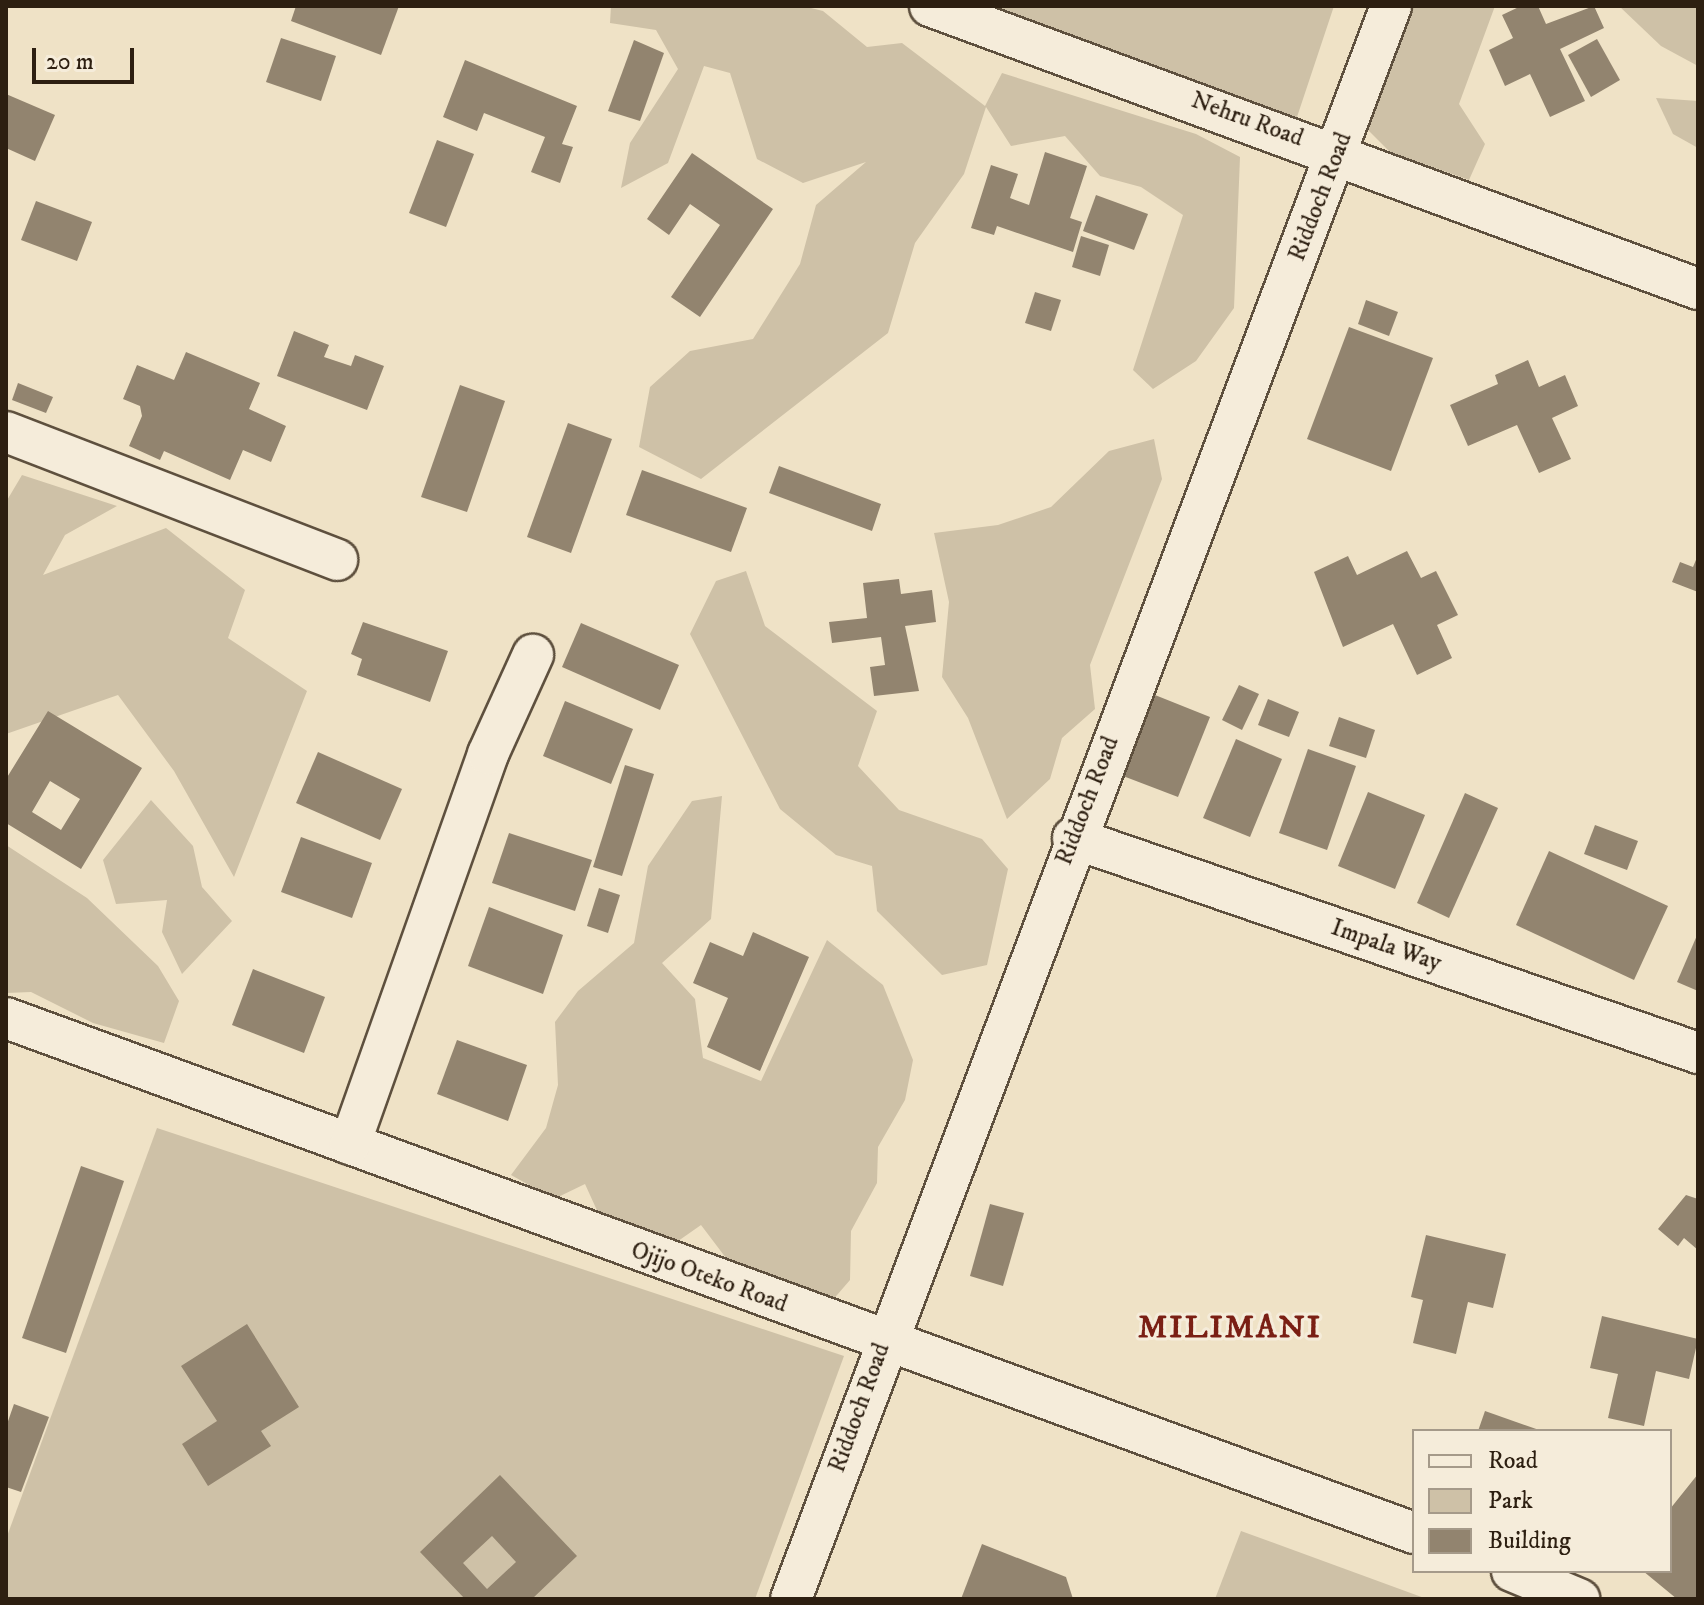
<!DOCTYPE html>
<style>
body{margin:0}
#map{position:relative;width:1704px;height:1605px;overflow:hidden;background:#efe2c6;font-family:"IM FELL DW Pica",serif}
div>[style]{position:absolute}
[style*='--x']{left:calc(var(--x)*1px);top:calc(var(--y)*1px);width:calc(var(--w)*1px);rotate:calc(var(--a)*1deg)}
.green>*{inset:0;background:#cec1a7}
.building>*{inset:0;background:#92846f}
.roads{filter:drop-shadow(2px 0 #5e503e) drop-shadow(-2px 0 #5e503e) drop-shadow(0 2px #5e503e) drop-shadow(0 -2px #5e503e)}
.minor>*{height:40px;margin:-20px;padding:0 20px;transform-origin:20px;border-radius:20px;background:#f5ecda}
span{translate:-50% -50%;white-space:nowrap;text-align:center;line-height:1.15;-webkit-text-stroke:6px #f5ecda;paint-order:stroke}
.street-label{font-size:24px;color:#2d1f11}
.district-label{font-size:32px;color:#7a1f14;font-weight:700;letter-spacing:2px}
.frame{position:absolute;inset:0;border:8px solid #2d1f11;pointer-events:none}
.legend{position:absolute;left:1412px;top:1429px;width:260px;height:144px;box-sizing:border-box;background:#f5ecda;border:2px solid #a59a8a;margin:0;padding:10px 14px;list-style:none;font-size:24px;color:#2d1f11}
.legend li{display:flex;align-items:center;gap:16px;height:40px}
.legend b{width:40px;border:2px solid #a59a8a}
.scale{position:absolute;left:32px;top:48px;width:102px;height:36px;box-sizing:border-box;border:4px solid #2d1f11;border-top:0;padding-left:10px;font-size:24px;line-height:28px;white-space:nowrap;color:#2d1f11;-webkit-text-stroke:6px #f5ecda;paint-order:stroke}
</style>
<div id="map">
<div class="green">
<div style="clip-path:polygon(611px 6px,803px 6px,823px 11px,867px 47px,902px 43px,985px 106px,1002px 73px,1196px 134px,1240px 157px,1234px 308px,1196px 361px,1153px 389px,1133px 370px,1183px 215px,1141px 187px,1100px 176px,1065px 136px,1011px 146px,986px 107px,964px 174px,915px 243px,888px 333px,701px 479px,639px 447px,650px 387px,690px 351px,753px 339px,800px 264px,816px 205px,866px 162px,803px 183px,757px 159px,730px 73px,704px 66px,668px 163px,621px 188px,630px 143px,678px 69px,656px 30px,610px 23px)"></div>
<div style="clip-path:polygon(992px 6px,1334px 6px,1296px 120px)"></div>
<div style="clip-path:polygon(1405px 6px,1495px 6px,1459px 104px,1485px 144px,1469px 180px,1390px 152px,1363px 125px)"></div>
<div style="clip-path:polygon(1619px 6px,1698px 6px,1698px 66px,1661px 46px)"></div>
<div style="clip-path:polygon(1656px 98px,1698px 101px,1698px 148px,1673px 134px)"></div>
<div style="clip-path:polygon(1154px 439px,1162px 479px,1090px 665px,1095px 709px,1062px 738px,1050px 779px,1007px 819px,968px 718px,942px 677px,949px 602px,934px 533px,998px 525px,1051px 507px,1109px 451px)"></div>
<div style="clip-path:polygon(22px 475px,117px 506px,65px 535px,43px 575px,166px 528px,245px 590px,228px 638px,307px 691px,234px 877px,174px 771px,118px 695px,6px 734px,6px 502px)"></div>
<div style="clip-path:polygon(746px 571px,765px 626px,877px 711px,858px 766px,899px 810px,982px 839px,1008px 869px,987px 965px,942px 975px,877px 911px,872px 866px,836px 855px,780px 809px,690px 634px,716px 581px)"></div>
<div style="clip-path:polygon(722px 796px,711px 919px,662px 963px,695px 999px,703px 1058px,761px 1081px,827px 940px,883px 985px,913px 1060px,905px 1100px,878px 1147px,877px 1183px,851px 1231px,850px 1280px,831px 1302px,726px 1258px,701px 1225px,671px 1246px,600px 1217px,585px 1184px,554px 1199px,511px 1175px,546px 1128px,558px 1085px,555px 1022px,578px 991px,634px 943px,648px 866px,692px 801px)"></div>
<div style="clip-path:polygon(151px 800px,193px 846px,202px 887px,232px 921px,182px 974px,162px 932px,167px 900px,116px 904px,103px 860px)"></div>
<div style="clip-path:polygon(6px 845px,87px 898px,158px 966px,179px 1001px,164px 1043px,93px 1023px,31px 992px,6px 993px)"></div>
<div style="clip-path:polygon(157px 1128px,844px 1356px,755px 1599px,6px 1599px,6px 1539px)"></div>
<div style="clip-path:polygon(1241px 1531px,1427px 1599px,1215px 1599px)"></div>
</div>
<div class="building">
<div style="clip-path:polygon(296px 6px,399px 6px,381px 55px,291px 21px)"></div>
<div style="clip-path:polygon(1521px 6px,1538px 6px,1546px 24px,1594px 6px,1604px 28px,1560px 49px,1585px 101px,1550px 117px,1530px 74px,1505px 86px,1489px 50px,1513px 38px,1502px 15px)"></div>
<div style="clip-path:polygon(281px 38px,336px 56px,321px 101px,266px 82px)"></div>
<div style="clip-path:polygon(1597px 39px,1620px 80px,1591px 97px,1568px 55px)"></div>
<div style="clip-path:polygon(634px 40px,664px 53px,640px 121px,608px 111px)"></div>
<div style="clip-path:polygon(465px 60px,577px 106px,562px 144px,573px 147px,560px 183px,531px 172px,545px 137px,484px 113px,477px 131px,443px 117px)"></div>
<div style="clip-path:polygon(6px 94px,55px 115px,35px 161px,6px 148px)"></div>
<div style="clip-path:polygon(437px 140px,474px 154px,446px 227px,409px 213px)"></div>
<div style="clip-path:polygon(1045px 152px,1087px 166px,1070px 218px,1082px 222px,1073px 252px,997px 226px,994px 235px,971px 228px,991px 165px,1018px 174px,1010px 198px,1029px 205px)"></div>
<div style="clip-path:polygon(692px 153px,773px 209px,700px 317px,671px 297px,720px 225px,690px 204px,669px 235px,647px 219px)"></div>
<div style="clip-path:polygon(1096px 195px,1148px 214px,1134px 250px,1083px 231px)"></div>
<div style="clip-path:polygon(36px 201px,92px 222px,77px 261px,21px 240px)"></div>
<div style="clip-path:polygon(1081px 236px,1109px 245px,1100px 276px,1072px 267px)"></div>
<div style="clip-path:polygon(1035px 292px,1061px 300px,1051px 331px,1025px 323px)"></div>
<div style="clip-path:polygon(1366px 300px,1398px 312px,1389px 336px,1358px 324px)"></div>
<div style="clip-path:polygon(1349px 327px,1433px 358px,1391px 471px,1307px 439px)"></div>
<div style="clip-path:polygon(294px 331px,329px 345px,324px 357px,351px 366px,355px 355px,384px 366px,367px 410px,277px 376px)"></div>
<div style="clip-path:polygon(186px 352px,260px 383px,249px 409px,286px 426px,271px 462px,243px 450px,230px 480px,164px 451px,160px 460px,129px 446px,142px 416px,140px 406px,123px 399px,137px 365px,174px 380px)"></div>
<div style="clip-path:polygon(1528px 360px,1539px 387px,1565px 375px,1578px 406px,1552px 418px,1571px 459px,1539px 473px,1517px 425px,1468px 446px,1450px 405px,1498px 384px,1495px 375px)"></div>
<div style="clip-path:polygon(18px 383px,53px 397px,46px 413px,12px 400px)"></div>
<div style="clip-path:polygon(460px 385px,505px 401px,467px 512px,421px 497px)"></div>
<div style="clip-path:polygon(568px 423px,612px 439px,571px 553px,527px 537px)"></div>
<div style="clip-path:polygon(779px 466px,881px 504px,872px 531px,769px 493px)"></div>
<div style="clip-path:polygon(642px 470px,747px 508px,731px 552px,626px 515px)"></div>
<div style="clip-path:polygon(1407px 551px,1421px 578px,1436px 571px,1458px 615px,1437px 625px,1452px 658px,1417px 675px,1393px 624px,1343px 647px,1314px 572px,1348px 556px,1357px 575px)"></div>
<div style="clip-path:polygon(1698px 555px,1698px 592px,1672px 582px,1680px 562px,1693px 567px)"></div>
<div style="clip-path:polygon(899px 579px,901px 594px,932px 590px,936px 622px,905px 626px,919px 691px,874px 696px,870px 667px,885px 665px,881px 637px,832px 643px,829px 622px,867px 618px,863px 583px)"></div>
<div style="clip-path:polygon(363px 622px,448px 651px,430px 702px,357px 675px,362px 659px,351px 654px)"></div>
<div style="clip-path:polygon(581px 623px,679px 665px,660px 710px,562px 667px)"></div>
<div style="clip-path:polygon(1239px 685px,1259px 694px,1242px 730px,1222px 720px)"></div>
<div style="clip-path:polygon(1155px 695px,1210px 717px,1178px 797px,1123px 776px)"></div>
<div style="clip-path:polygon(1268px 699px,1299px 712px,1289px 737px,1258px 725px)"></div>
<div style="clip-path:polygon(565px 701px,633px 729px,611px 784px,543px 756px)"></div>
<div style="clip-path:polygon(evenodd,48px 711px,142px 768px,81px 869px,6px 823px,6px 779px,48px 711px,50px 781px,80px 799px,61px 830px,32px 812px,50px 781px)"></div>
<div style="clip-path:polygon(1339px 717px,1375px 730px,1366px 758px,1329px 746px)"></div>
<div style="clip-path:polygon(1236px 739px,1282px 759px,1250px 837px,1203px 818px)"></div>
<div style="clip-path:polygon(1308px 749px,1356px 766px,1327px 850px,1279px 833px)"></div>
<div style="clip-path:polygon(318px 752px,402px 789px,380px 840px,296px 803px)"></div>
<div style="clip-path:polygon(625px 765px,654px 774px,622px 876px,593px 867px)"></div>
<div style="clip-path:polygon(1368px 792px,1425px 815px,1395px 889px,1338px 866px)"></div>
<div style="clip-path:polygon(1465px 793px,1498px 808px,1449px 918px,1417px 903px)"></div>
<div style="clip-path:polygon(1595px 825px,1638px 841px,1627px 870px,1584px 854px)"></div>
<div style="clip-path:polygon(509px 833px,592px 860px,575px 911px,492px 883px)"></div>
<div style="clip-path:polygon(301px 837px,372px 863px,352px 918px,281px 892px)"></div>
<div style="clip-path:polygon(1549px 851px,1668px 906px,1634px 980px,1516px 925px)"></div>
<div style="clip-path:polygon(599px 888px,620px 895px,608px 933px,587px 926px)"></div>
<div style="clip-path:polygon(489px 907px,563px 935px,543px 994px,468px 966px)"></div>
<div style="clip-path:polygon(753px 932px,809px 957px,760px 1071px,707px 1047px,728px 998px,693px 983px,710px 942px,743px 956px)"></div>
<div style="clip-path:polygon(1698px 933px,1698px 991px,1677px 982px)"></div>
<div style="clip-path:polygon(253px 969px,325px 997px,304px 1053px,232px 1025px)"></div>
<div style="clip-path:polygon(457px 1040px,527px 1065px,508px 1121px,437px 1094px)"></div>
<div style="clip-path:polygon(81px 1166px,124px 1181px,66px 1353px,22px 1338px)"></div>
<div style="clip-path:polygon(1686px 1195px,1698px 1199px,1698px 1250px,1684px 1238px,1678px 1246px,1658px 1229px)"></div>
<div style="clip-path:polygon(990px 1204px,1024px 1213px,1003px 1286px,970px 1276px)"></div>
<div style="clip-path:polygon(1426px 1235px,1506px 1254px,1493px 1308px,1468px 1302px,1456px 1354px,1413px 1343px,1423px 1300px,1411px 1297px)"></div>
<div style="clip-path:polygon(1602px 1316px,1698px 1339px,1689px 1379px,1656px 1371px,1644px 1426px,1608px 1418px,1618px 1374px,1590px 1368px)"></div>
<div style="clip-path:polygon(247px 1324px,299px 1407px,261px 1431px,271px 1446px,208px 1486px,182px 1444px,217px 1421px,181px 1366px)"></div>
<div style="clip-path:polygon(14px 1404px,49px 1417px,21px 1492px,6px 1487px,6px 1427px)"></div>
<div style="clip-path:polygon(1485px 1411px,1542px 1431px,1478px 1431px)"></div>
<div style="clip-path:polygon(1698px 1474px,1698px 1599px,1677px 1599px,1643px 1571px,1670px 1571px,1670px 1509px)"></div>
<div style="clip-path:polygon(evenodd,500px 1475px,577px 1556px,532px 1599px,465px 1599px,420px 1552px,500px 1475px,492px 1536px,516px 1562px,487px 1589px,463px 1563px,492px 1536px)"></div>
<div style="clip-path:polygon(982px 1544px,1066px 1577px,1073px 1599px,961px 1599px)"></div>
</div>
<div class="roads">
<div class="minor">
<div style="--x:930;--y:6;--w:818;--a:20.23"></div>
<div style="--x:6;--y:432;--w:355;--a:21.1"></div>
<div style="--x:1073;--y:838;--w:661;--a:18.98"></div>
<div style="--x:6;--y:1018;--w:1499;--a:20.09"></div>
<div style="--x:350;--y:1144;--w:414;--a:-70.5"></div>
<div style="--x:488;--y:754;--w:109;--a:-65.6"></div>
<div style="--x:1512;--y:1571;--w:73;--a:22.7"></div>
<div style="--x:791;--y:1599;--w:1702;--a:-69.36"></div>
</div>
</div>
<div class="street-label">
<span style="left:1247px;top:120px;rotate:20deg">Nehru Road</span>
<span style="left:1321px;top:197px;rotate:-69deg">Riddoch Road</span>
<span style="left:1088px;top:801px;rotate:-69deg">Riddoch Road</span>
<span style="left:1386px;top:946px;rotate:19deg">Impala Way</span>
<span style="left:709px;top:1278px;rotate:20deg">Ojijo Oteko Road</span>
<span style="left:860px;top:1408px;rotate:-70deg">Riddoch Road</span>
</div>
<div class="district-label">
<span style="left:1230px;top:1328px">MILIMANI</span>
</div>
<div class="frame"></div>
<ul class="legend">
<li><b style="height:10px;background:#f5ecda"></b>Road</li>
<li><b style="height:22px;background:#cec1a7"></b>Park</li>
<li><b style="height:22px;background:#92846f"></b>Building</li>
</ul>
<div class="scale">20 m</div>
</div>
